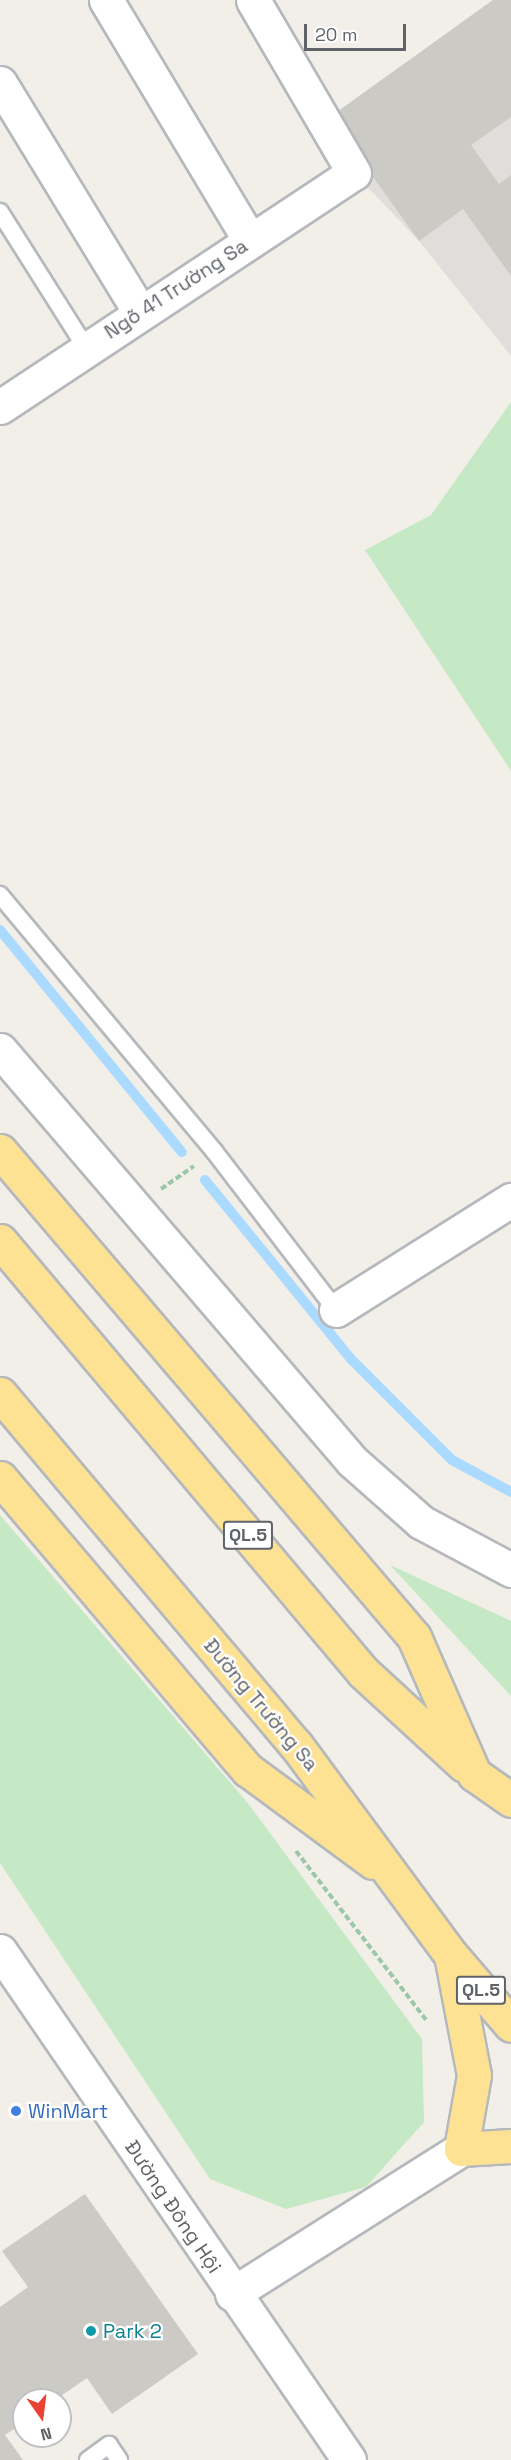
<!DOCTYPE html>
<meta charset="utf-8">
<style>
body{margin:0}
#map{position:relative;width:511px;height:2460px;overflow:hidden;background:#f1efe8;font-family:"Space Grotesk",sans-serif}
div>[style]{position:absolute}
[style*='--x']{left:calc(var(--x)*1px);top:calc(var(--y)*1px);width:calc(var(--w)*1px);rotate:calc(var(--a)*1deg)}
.industrial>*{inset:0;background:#e0deda}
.green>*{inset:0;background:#c5e8c5}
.stream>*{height:10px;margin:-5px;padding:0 5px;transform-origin:5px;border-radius:5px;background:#aadaff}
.building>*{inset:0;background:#cccac5}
.path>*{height:4px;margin-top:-2px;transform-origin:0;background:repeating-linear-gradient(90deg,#9cc7a9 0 6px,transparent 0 9px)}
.roads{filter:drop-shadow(2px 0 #b5b8bc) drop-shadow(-2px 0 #b5b8bc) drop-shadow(0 2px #b5b8bc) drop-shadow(0 -2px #b5b8bc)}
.lane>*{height:16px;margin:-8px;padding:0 8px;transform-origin:8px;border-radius:8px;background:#fff}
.street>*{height:33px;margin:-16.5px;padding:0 16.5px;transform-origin:16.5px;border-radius:16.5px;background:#fff}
.secondary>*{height:33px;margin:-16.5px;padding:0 16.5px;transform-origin:16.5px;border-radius:16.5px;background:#fff}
.highway>*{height:33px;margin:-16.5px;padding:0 16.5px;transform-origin:16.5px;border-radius:16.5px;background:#fde293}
.dots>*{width:16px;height:16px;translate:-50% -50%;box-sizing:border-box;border:3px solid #fff;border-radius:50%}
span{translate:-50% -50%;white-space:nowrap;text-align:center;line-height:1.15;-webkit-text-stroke:4.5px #fff;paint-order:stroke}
.shield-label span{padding:2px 4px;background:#fff;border:2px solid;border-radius:4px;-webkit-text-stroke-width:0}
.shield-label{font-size:18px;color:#5f6368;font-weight:700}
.street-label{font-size:20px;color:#5f6368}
.shop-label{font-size:20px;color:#366cbe}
.left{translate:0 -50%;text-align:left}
.culture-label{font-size:20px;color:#0d838f}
.north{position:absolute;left:12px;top:2388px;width:60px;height:60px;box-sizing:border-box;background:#fff;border:2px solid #bfc1c3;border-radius:50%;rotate:166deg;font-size:16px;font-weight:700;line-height:24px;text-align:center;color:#5f6368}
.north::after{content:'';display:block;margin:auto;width:21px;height:27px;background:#ea4335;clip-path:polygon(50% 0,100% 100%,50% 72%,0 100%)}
.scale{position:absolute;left:304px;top:24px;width:102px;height:27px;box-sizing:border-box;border:3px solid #5f6368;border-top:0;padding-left:8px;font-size:18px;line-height:21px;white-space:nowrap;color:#5f6368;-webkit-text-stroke:4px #fff;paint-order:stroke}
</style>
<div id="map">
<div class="industrial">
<div style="clip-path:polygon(493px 0,511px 0,511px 356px,419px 241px,354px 173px,330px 117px)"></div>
</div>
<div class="green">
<div style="clip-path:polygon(511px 402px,511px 771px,365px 550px,431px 515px)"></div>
<div style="clip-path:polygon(0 1515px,247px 1802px,422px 2039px,424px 2122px,366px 2187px,286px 2209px,210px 2179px,0 1863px)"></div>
<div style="clip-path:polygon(390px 1565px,511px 1621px,511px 1696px)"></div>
</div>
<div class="stream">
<div style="--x:0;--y:930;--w:287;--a:50.7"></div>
<div style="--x:205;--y:1180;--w:232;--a:50.8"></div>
<div style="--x:352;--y:1360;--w:141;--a:45"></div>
<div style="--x:452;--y:1460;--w:67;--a:28.5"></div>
</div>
<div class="building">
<div style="clip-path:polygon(493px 0,511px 0,511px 117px,471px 145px,499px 184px,511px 175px,511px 276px,463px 209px,419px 241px,330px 117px)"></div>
<div style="clip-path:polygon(85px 2194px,198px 2354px,112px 2414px,87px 2378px,55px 2400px,24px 2400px,24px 2422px,5px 2435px,23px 2460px,0 2460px,0 2307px,28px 2287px,2px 2251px)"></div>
</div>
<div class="path">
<div style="--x:161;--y:1189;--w:40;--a:-34.9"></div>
<div style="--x:296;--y:1851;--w:215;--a:52.4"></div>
</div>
<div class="roads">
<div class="lane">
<div style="--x:0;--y:212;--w:161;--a:57.7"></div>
<div style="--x:0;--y:895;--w:334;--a:50.1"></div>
<div style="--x:214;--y:1151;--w:200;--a:52.5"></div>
<div style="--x:88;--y:2460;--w:26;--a:-36"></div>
<div style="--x:109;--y:2445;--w:18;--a:56"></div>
</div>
<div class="street">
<div style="--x:106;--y:0;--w:281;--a:59.1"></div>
<div style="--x:0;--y:83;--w:268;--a:58.6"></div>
<div style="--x:0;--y:407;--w:424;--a:-33.5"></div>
<div style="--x:354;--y:173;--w:200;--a:-120.3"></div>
<div style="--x:336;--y:1310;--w:207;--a:-32.2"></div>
</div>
<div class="secondary">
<div style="--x:0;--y:1050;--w:541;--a:49.42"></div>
<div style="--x:352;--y:1461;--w:92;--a:41.5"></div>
<div style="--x:421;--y:1522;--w:102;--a:28.1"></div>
<div style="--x:0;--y:1951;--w:617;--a:55.56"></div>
<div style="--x:232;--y:2294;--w:271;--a:-32.3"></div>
</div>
<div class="highway">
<div style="--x:0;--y:1151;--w:638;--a:49.57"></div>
<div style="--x:414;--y:1637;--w:150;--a:66.3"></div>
<div style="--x:474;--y:1774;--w:45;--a:35.1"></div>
<div style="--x:0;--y:1241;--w:563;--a:49.89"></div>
<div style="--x:363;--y:1672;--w:137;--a:42.6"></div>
<div style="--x:0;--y:1394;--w:459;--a:49.9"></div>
<div style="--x:296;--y:1745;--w:261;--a:53.6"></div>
<div style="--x:451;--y:1955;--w:92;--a:49.4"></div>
<div style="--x:0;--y:1478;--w:383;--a:49.7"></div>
<div style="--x:248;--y:1770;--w:155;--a:36.4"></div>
<div style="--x:452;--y:1960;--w:117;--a:79.2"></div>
<div style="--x:474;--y:2075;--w:75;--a:100"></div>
<div style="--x:461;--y:2149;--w:50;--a:-3.4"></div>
</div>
</div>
<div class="dots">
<div style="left:16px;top:2111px;background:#3f7fe0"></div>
<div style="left:91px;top:2331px;background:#0f9aa8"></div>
</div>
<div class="shield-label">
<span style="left:248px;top:1535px">QL.5</span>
<span style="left:481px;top:1990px">QL.5</span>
</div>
<div class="street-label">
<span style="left:176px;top:289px;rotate:-33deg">Ngõ 41 Trường Sa</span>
<span style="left:261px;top:1705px;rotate:50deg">Đường Trường Sa</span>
<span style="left:173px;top:2207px;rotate:56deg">Đường Đông Hội</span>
</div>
<div class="shop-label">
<span class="left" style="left:28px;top:2111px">WinMart</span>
</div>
<div class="culture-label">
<span class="left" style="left:103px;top:2331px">Park 2</span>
</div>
<div class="north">N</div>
<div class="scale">20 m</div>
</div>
